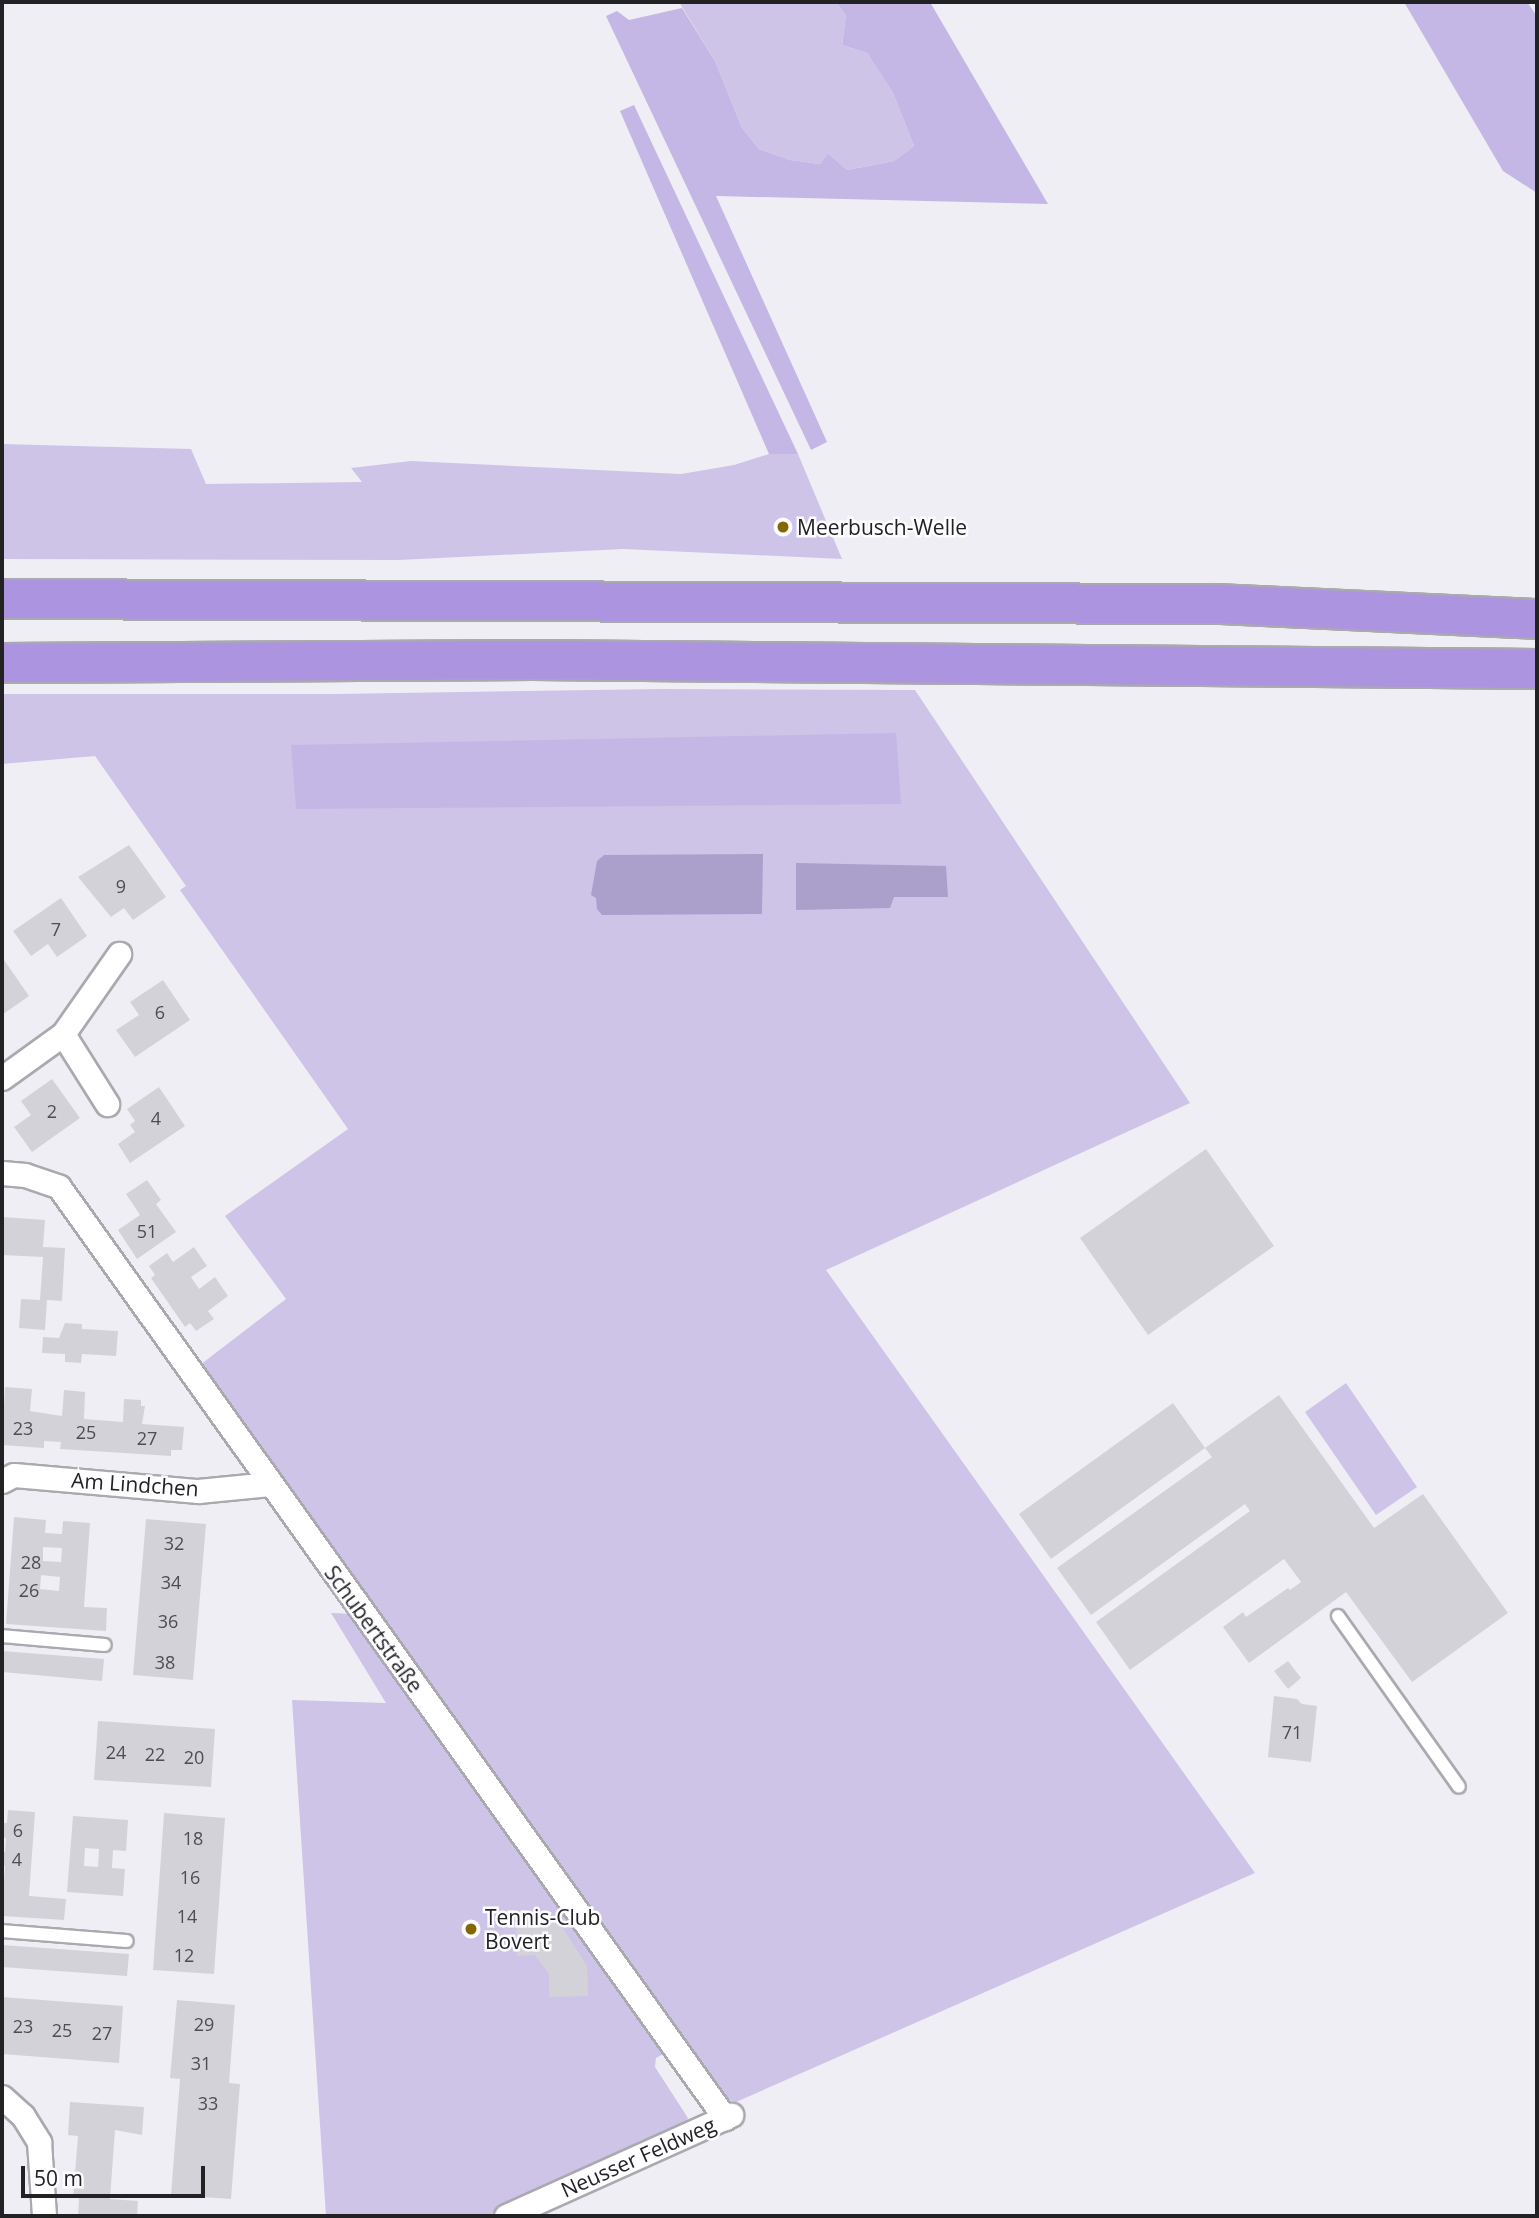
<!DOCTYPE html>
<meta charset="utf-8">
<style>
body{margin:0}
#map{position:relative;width:1539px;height:2218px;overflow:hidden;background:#f0eef5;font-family:"Open Sans",sans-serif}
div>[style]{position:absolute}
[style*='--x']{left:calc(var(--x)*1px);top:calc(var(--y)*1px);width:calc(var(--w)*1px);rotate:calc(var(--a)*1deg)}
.green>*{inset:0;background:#cec4e8}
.forest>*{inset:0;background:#c4b7e6}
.water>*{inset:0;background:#ab9fcc}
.building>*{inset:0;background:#d4d2d9}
.roads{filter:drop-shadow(2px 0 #aaa9af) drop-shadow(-2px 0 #aaa9af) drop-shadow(0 2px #aaa9af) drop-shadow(0 -2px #aaa9af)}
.service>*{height:12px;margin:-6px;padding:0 6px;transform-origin:6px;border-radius:6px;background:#fff}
.minor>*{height:23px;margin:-11.5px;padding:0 11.5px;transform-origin:11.5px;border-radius:11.5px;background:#fff}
.motorway>*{height:38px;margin:-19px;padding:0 19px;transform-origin:19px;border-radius:19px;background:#ac94e1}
.dots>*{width:19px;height:19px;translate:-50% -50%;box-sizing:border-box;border:4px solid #fdfcff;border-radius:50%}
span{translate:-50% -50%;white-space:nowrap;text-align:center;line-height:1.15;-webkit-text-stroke:5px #fdfcff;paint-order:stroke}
.number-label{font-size:18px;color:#4e4d51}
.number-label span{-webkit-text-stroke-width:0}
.poi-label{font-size:21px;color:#222124}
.left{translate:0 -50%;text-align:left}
.street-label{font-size:21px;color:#222124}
.frame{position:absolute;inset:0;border:4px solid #222124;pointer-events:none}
.scale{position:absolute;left:21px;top:2166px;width:184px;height:32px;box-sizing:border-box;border:4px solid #222124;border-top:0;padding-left:9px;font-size:21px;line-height:24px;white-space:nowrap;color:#222124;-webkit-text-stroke:5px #fdfcff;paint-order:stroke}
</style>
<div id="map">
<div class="green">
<div style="clip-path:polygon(679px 2px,836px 2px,846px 16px,842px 45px,867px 53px,893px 93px,914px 146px,894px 161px,847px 170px,828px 153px,820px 164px,790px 160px,759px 149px,742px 128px,715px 61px)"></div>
<div style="clip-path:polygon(2px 444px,191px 449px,206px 484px,362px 482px,351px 468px,411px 461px,681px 474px,734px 465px,769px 454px,798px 454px,842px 559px,623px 549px,399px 560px,2px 559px)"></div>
<div style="clip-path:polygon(664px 689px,915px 690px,1190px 1103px,826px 1270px,1255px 1873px,736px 2102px,715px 2096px,196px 1368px,286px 1299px,225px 1216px,348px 1129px,180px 890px,186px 886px,95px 756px,2px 764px,2px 694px,335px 694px)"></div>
<div style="clip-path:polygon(1346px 1383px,1417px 1487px,1376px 1515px,1305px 1412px)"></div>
<div style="clip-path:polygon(331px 1613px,358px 1614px,667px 2052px,656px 2058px,655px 2067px,688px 2118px,682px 2128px,487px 2216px,326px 2216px,292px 1700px,386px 1703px)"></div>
</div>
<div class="forest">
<div style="clip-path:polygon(836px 2px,930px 2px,1048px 204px,716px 196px,827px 442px,811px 450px,606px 16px,617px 11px,629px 20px,682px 8px,715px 61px,742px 128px,759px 149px,790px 160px,820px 164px,828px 153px,847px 170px,894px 161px,914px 146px,893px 93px,867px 53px,842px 45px,846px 16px)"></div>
<div style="clip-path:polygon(1404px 2px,1527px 2px,1537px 16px,1537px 193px,1503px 171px)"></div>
<div style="clip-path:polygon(634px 105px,798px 454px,769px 454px,620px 111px)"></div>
<div style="clip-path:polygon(896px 733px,901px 804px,296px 809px,291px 745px)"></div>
</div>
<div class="water">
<div style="clip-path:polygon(763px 854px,762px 914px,602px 915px,597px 909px,596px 898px,591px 895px,597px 861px,604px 855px)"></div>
<div style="clip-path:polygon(796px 863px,946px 866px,948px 897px,894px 897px,890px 908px,796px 910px)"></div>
</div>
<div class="building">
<div style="clip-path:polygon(129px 845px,166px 897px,133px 920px,124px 908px,111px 917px,78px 877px)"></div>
<div style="clip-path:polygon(61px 898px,87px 936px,57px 957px,48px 944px,31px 956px,13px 931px)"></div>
<div style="clip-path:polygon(2px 957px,29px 996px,2px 1015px)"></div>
<div style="clip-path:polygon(163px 980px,190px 1020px,135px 1057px,116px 1030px,139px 1015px,130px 1002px)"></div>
<div style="clip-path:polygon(52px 1079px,80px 1118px,32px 1152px,14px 1127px,31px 1115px,21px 1101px)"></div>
<div style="clip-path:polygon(159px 1087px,185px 1126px,130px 1163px,118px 1144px,135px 1132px,130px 1125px,135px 1121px,127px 1109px)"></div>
<div style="clip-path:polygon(1206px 1149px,1274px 1246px,1148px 1335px,1080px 1238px)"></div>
<div style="clip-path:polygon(147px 1180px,161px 1200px,156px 1204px,176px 1232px,137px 1259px,118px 1230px,140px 1215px,126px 1194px)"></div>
<div style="clip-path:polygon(2px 1217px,45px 1220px,43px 1247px,65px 1248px,62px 1301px,47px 1300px,45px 1330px,19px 1328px,21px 1299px,40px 1300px,43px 1257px,2px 1255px)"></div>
<div style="clip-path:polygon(194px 1247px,207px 1266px,191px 1277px,199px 1289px,215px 1277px,228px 1296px,208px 1311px,214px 1319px,196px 1331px,190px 1323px,185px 1327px,151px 1278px,155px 1275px,149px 1266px,167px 1253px,173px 1262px)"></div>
<div style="clip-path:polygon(65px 1323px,82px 1324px,82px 1329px,118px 1331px,116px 1356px,82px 1354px,81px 1363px,65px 1362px,65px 1354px,42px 1353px,43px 1337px,59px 1338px)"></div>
<div style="clip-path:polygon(5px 1387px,32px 1389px,30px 1411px,62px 1416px,64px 1390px,85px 1392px,84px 1419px,123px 1422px,124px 1399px,141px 1400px,141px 1406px,145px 1406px,142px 1424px,184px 1427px,182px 1450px,171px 1450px,171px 1456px,60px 1449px,61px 1442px,44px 1441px,44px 1448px,2px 1445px)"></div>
<div style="clip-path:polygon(1279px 1395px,1374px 1528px,1423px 1494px,1508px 1613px,1412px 1682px,1346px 1592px,1249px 1663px,1223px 1627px,1243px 1612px,1246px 1617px,1288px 1588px,1290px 1590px,1301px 1582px,1284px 1559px,1130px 1670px,1096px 1622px,1250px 1511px,1245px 1504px,1091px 1615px,1057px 1568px,1212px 1457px,1205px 1448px,1051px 1559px,1019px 1514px,1173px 1403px,1205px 1448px)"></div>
<div style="clip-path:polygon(evenodd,14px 1517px,46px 1520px,45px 1533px,62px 1534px,63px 1521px,90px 1523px,84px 1607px,107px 1608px,106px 1631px,6px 1624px,14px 1517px,43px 1547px,62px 1548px,61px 1562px,43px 1561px,43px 1547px,14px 1517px,41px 1575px,60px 1577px,59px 1591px,40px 1589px,41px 1575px)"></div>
<div style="clip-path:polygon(146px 1519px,206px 1524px,193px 1680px,133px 1675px)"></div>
<div style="clip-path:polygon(2px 1651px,104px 1659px,102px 1681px,2px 1672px)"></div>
<div style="clip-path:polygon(1288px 1661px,1301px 1678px,1288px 1689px,1274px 1671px)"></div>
<div style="clip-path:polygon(1274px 1696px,1297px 1699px,1302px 1704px,1317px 1706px,1311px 1762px,1268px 1757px)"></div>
<div style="clip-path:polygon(98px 1721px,215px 1729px,211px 1787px,94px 1780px)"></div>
<div style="clip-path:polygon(8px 1810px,35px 1812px,29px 1896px,66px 1899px,64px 1920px,2px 1916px,5px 1866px,2px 1866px,2px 1851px,5px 1852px,6px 1838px,2px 1837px,2px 1823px,7px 1823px)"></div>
<div style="clip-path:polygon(164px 1813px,225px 1818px,214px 1974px,153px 1970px)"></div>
<div style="clip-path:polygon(evenodd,73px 1816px,128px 1820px,126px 1851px,113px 1850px,112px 1868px,125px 1869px,123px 1896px,67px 1892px,73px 1816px,85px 1848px,99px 1849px,98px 1867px,84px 1866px,85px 1848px)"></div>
<div style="clip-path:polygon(555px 1916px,587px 1966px,588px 1996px,549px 1997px,549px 1974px,535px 1955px,517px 1956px,516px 1917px)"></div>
<div style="clip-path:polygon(2px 1945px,129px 1954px,127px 1976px,2px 1967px)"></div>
<div style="clip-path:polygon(2px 1997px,123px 2006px,119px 2063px,2px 2054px)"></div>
<div style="clip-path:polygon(177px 2000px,235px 2005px,229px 2083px,240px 2084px,231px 2199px,171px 2195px,180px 2079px,170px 2078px)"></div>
<div style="clip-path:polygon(70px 2102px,144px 2107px,142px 2135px,115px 2130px,110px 2199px,138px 2201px,137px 2216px,78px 2216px,79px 2198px,73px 2198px,78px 2136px,68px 2135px)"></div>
</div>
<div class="roads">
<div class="service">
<div style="--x:1338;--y:1616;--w:209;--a:54.7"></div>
<div style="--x:2;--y:1636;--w:103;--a:5"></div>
<div style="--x:2;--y:1931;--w:125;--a:4.6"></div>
</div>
<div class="minor">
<div style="--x:63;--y:1034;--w:83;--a:57.8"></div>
<div style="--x:2;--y:1078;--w:75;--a:-35.8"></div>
<div style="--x:63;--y:1034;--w:98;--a:-55"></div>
<div style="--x:2;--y:1173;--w:23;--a:5"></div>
<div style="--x:25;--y:1175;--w:36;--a:19"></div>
<div style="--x:59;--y:1187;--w:1145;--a:54.42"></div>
<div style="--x:2;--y:1481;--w:13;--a:-27"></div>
<div style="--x:14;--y:1475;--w:185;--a:5"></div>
<div style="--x:198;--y:1491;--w:72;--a:-5.6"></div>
<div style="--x:2;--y:2097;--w:28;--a:42"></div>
<div style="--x:23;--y:2116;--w:31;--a:58"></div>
<div style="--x:39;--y:2142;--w:74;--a:86.1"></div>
<div style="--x:506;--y:2216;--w:247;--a:-24.2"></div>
</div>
<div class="motorway">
<div style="--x:2;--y:599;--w:1217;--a:0.24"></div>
<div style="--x:1219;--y:604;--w:318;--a:2.7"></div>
<div style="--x:2;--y:663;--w:531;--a:-0.32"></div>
<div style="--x:533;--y:660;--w:1004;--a:0.51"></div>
</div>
</div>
<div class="dots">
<div style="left:783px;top:527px;background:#856600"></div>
<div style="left:471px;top:1929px;background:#856600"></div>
</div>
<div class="number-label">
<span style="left:121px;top:886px">9</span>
<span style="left:56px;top:929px">7</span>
<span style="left:160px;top:1012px">6</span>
<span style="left:52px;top:1111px">2</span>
<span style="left:156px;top:1118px">4</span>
<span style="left:147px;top:1231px">51</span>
<span style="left:23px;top:1428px">23</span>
<span style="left:86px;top:1432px">25</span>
<span style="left:147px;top:1438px">27</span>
<span style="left:174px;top:1543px">32</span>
<span style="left:31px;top:1562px">28</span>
<span style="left:171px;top:1582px">34</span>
<span style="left:29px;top:1590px">26</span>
<span style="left:168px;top:1621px">36</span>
<span style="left:165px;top:1662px">38</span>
<span style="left:1292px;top:1732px">71</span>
<span style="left:116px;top:1752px">24</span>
<span style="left:155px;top:1754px">22</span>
<span style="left:194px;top:1757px">20</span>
<span style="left:18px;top:1830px">6</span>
<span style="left:193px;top:1838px">18</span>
<span style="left:17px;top:1859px">4</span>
<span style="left:190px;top:1877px">16</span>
<span style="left:187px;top:1916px">14</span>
<span style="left:184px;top:1955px">12</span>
<span style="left:204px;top:2024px">29</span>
<span style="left:23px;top:2026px">23</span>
<span style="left:62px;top:2030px">25</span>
<span style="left:102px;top:2033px">27</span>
<span style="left:201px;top:2063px">31</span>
<span style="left:208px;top:2103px">33</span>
</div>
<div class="poi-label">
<span class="left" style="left:797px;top:527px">Meerbusch-Welle</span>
<span class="left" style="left:485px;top:1929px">Tennis-Club<br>Bovert</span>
</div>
<div class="street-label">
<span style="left:135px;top:1484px;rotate:4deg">Am Lindchen</span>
<span style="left:374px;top:1629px;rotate:54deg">Schubertstraße</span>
<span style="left:638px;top:2157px;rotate:-24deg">Neusser Feldweg</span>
</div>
<div class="frame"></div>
<div class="scale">50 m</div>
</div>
